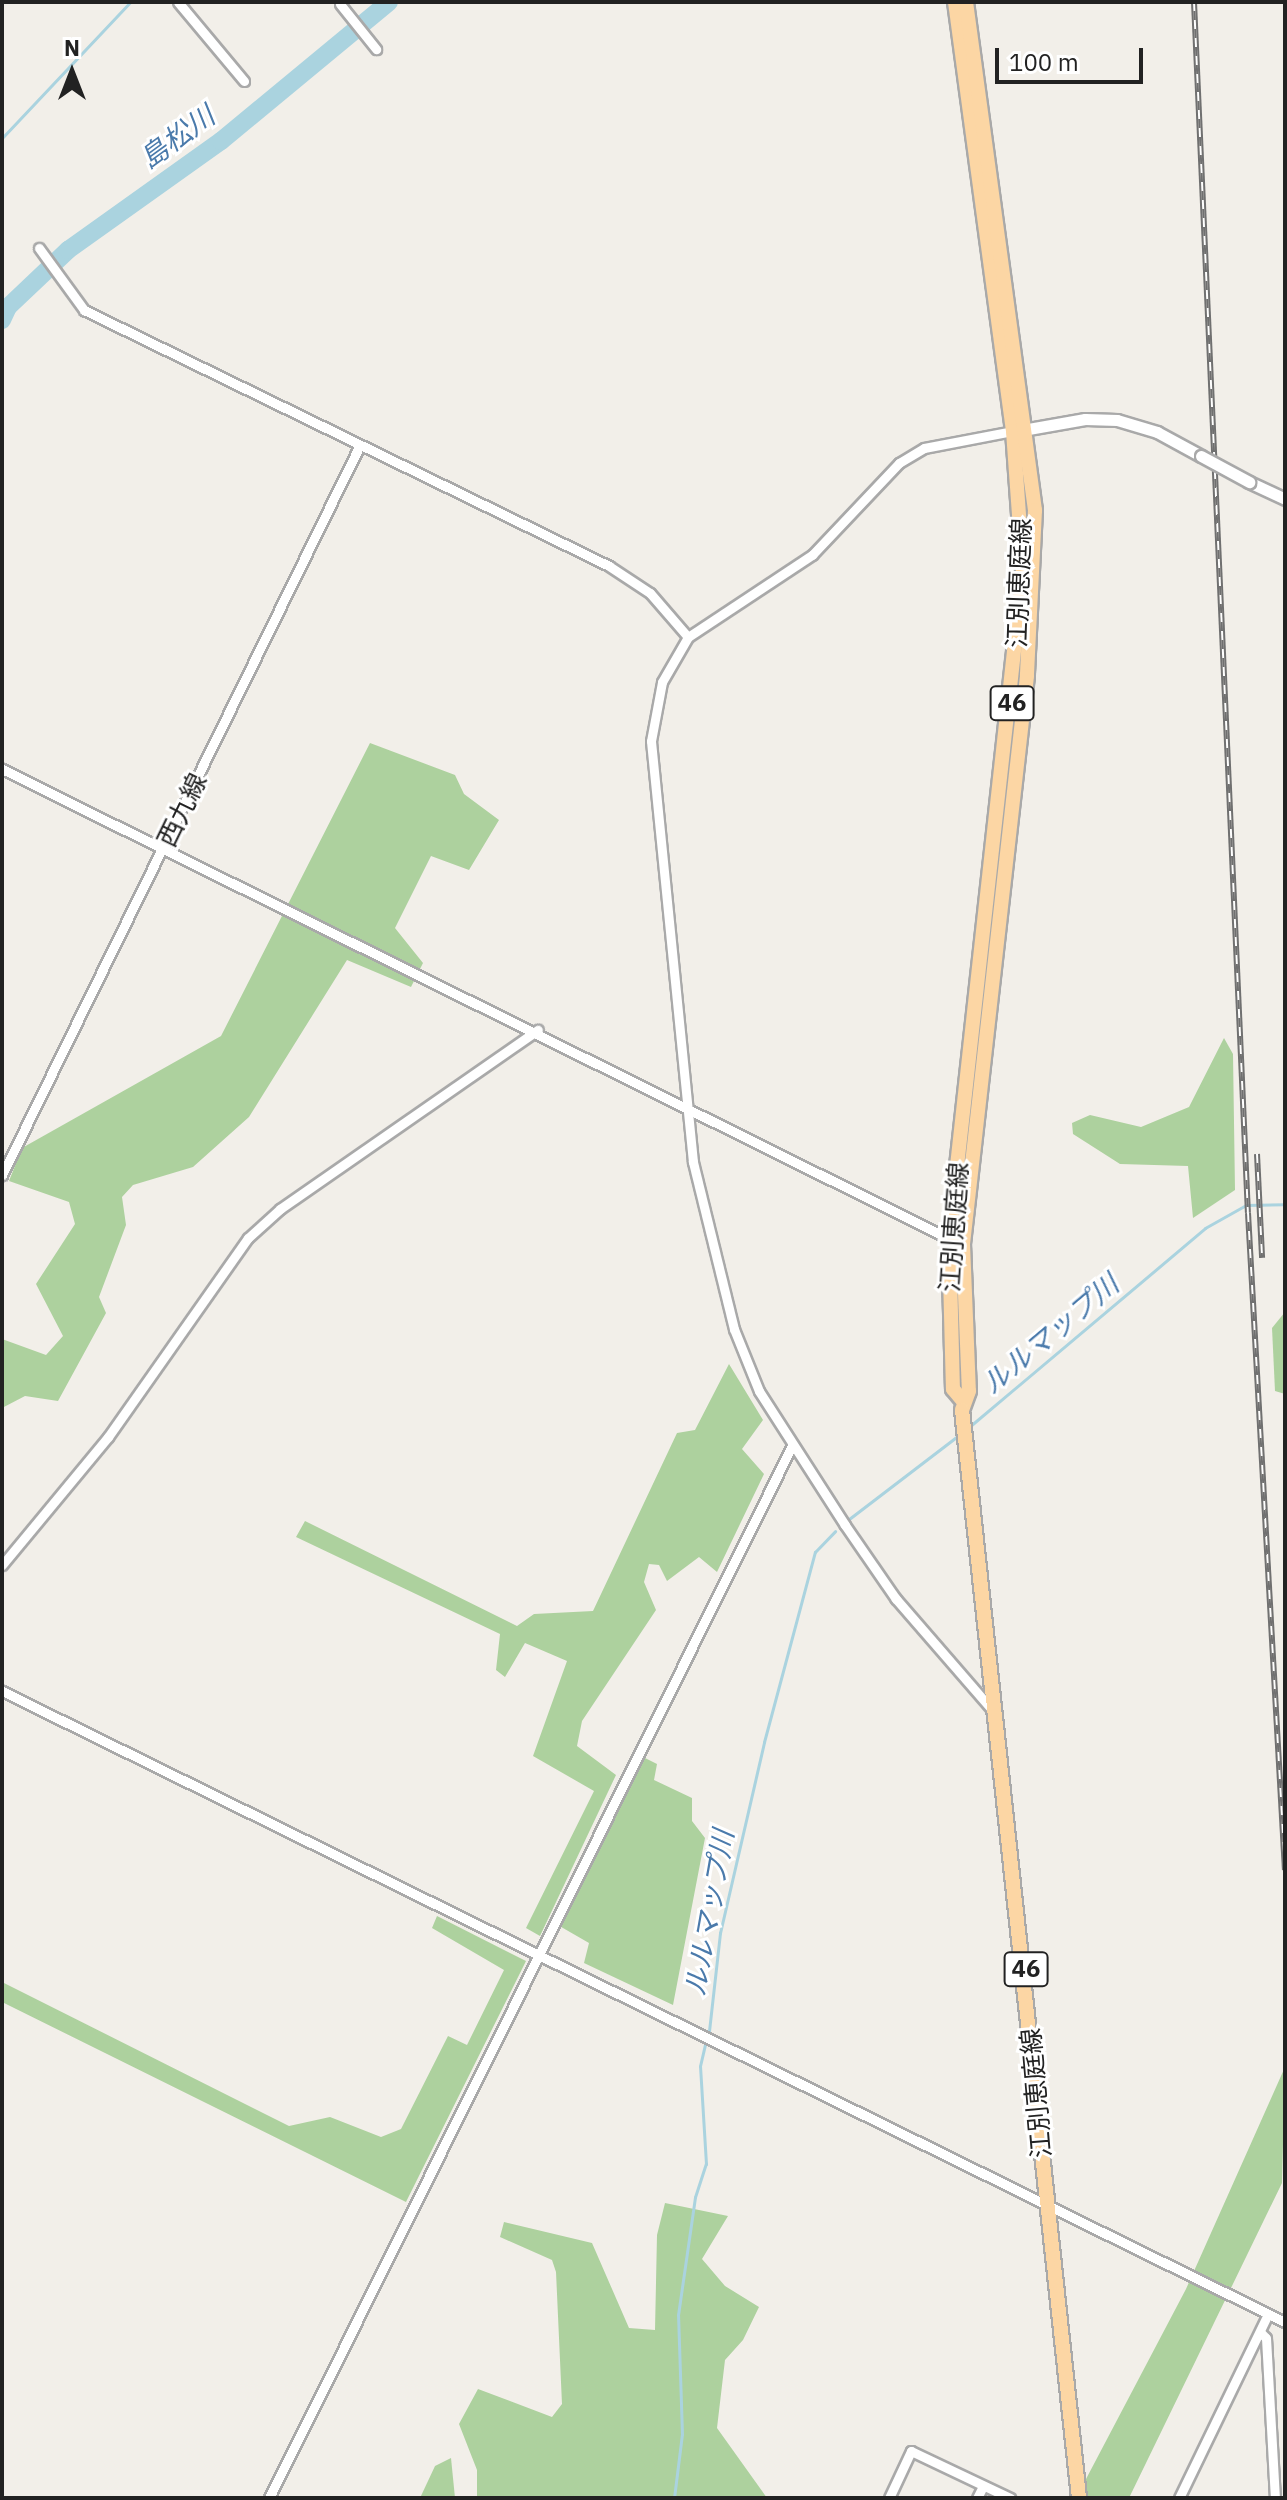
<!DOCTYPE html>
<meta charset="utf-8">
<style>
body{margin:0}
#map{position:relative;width:1287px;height:2500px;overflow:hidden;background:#f2efe9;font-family:"IBM Plex Sans","Noto Sans JP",sans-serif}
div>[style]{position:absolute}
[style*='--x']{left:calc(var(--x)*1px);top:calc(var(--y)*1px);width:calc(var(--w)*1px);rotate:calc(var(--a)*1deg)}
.forest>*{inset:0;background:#add19e}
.stream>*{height:3px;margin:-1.5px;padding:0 1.5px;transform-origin:1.5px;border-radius:1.5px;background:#aad3df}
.river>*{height:18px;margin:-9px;padding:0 9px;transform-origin:9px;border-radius:9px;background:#aad3df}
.roads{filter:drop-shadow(2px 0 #a9a9a9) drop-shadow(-2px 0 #a9a9a9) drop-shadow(0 2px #a9a9a9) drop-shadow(0 -2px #a9a9a9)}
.minor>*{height:9px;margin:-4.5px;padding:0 4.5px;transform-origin:4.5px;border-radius:4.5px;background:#fff}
.tertiary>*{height:11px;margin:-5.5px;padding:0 5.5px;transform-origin:5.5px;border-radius:5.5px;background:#fff}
.primary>*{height:14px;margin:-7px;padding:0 7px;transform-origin:7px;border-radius:7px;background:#fcd6a4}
.rail>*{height:6px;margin-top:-3px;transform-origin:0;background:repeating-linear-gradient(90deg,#fff 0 9px,#707070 0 18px);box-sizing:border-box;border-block:2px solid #707070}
.bridges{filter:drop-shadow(2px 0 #a9a9a9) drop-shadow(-2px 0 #a9a9a9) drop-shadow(0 2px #a9a9a9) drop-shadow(0 -2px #a9a9a9)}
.tertiary-bridge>*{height:11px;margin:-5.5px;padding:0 5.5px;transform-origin:5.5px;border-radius:5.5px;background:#fff}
span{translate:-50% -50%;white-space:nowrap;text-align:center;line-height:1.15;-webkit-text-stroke:6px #fff;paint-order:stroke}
.shield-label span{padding:2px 6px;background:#fff;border:2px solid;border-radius:6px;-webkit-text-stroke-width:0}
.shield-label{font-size:24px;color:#222;font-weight:700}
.street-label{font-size:26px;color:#222}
.water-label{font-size:28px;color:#4a7aab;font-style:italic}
.frame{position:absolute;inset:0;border:4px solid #222;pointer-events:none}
.north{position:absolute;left:32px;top:32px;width:80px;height:80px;-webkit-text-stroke:6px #fff;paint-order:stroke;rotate:0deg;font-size:22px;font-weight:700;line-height:32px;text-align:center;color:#222}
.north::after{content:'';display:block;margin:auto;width:28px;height:36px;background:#222;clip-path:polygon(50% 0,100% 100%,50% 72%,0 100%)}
.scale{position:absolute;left:995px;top:48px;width:148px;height:36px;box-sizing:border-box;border:4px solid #222;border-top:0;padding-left:10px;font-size:24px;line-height:28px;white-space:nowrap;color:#222;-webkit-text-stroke:6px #fff;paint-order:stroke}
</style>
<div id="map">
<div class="forest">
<div style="clip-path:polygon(370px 743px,455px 775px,464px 794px,499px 820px,469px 870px,431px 856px,395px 928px,423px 963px,411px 987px,347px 960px,249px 1117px,193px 1167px,133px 1185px,122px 1197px,126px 1225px,99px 1297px,106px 1313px,58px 1401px,25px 1396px,2px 1408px,2px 1339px,46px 1355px,63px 1336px,36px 1284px,75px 1224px,69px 1202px,9px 1181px,22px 1148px,221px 1036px)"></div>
<div style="clip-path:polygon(1224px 1038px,1233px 1054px,1235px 1190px,1193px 1218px,1188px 1166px,1120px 1164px,1073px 1134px,1072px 1123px,1090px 1115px,1141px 1127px,1189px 1107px)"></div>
<div style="clip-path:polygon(1285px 1312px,1285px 1394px,1275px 1391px,1272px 1328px)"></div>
<div style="clip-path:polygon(729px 1364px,763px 1420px,742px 1449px,764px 1474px,717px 1572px,699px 1557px,667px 1581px,659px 1565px,649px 1564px,644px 1582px,656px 1610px,582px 1721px,577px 1746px,616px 1775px,540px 1936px,526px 1928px,594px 1791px,533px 1756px,567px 1661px,525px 1643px,505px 1677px,496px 1670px,500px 1634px,296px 1537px,305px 1521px,517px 1626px,534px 1614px,593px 1611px,677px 1433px,695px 1430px)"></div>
<div style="clip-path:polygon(641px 1756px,657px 1764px,654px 1780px,692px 1798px,692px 1821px,705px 1838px,673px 2005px,584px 1963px,589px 1943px,556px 1924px)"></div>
<div style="clip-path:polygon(437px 1916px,526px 1961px,406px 2202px,2px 2002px,2px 1982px,289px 2126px,330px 2117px,381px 2137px,401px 2129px,448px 2036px,467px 2045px,504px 1970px,432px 1928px)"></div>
<div style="clip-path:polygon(1285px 2067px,1282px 2183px,1129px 2498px,1076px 2498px,1186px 2289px)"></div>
<div style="clip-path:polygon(665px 2203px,728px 2216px,702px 2259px,725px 2286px,759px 2307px,743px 2340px,725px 2360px,717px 2428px,767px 2498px,477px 2498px,477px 2470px,459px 2424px,478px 2389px,552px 2417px,562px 2404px,556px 2272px,552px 2260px,500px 2237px,504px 2222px,592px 2243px,629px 2328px,655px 2330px,657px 2235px)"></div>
<div style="clip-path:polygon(451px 2458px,455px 2498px,420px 2498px,435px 2466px)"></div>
</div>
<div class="stream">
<div style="--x:2;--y:138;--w:187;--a:-46.7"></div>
<div style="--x:969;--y:1427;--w:309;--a:-40.1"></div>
<div style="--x:1205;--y:1228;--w:47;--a:-29.3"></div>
<div style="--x:1246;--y:1205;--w:39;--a:-1"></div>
<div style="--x:849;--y:1519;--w:140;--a:-37.4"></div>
<div style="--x:709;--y:2031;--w:99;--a:-83.6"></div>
<div style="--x:720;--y:1933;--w:196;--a:-77"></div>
<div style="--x:764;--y:1742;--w:197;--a:-75"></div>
<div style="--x:815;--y:1552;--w:29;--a:-46"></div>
<div style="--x:674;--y:2498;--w:64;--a:-82.9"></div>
<div style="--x:682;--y:2434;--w:119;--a:-91.9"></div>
<div style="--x:678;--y:2315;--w:119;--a:-81.8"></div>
<div style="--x:695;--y:2197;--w:35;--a:-72"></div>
<div style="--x:706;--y:2164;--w:98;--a:-93.5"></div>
<div style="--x:700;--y:2066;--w:22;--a:-77"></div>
</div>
<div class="river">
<div style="--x:2;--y:320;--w:14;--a:-65"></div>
<div style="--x:8;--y:307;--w:83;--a:-43.5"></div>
<div style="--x:68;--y:250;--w:188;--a:-35.5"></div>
<div style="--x:221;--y:141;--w:218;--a:-39.6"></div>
</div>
<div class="roads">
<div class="minor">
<div style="--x:178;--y:2;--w:103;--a:50.1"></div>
<div style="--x:340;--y:4;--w:58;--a:51.3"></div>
<div style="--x:39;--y:248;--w:77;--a:54"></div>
<div style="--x:84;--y:310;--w:584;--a:25.99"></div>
<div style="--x:609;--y:566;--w:49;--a:33.4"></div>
<div style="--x:650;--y:593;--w:58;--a:49.2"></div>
<div style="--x:2;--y:769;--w:1060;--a:26.37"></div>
<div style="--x:2;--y:1175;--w:813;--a:-63.88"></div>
<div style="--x:2;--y:1565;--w:166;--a:-50.4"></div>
<div style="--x:108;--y:1437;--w:243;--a:-54.9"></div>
<div style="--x:248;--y:1238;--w:43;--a:-42.2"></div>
<div style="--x:280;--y:1209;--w:314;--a:-34.8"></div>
<div style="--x:2;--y:1691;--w:1430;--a:26.19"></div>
<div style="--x:994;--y:1712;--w:150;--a:-130.9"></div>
<div style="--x:896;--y:1599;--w:90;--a:-124.6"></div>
<div style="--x:845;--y:1525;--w:159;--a:-122.7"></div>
<div style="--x:759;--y:1391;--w:67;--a:-112"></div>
<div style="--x:734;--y:1329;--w:172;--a:-103.8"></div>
<div style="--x:693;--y:1162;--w:423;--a:-95.7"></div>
<div style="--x:651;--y:741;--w:60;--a:-79.4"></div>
<div style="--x:662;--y:682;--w:52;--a:-60"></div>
<div style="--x:688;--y:637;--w:149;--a:-33.5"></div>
<div style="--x:812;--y:555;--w:127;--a:-46.6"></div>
<div style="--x:899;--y:463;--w:29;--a:-31"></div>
<div style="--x:924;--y:448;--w:91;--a:-10.8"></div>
<div style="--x:1260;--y:2332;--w:8;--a:45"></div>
<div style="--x:1266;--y:2338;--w:160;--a:86.8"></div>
<div style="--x:269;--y:2498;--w:1175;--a:-63.57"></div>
<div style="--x:889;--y:2498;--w:52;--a:-64.9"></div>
<div style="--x:911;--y:2451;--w:110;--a:25.4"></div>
<div style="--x:977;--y:2498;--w:13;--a:-63"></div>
<div style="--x:1179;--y:2498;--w:204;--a:-64.2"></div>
</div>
<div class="tertiary">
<div style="--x:1017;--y:431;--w:69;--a:-10"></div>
<div style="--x:1085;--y:419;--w:32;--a:2"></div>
<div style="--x:1117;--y:420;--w:42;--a:16.7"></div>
<div style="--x:1157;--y:432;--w:50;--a:28.6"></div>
<div style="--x:1249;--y:482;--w:40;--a:25"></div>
</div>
<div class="primary">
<div style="--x:955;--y:2;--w:433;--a:82.3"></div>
<div style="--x:1013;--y:431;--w:139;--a:85.9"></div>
<div style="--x:1023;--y:570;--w:672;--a:96.32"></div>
<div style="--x:949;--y:1238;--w:151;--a:88.5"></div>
<div style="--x:953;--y:1389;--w:16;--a:50"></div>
<div style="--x:966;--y:2;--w:513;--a:82.27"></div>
<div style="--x:1035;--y:510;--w:166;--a:92.8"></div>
<div style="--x:1027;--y:676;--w:572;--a:96.43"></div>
<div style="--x:963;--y:1244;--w:147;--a:87.7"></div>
<div style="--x:969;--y:1391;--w:20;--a:110"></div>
<div style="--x:962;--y:1410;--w:1094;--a:83.86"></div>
</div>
</div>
<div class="rail">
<div style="--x:1194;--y:2;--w:1212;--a:87.45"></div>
<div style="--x:1248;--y:1213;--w:658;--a:86.78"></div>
<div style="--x:1257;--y:1154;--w:104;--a:87.2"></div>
</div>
<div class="bridges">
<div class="tertiary-bridge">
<div style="--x:1201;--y:456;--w:55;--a:28.4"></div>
</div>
</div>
<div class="shield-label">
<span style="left:1012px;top:703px">46</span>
<span style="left:1026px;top:1969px">46</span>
</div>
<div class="street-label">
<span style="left:1019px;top:583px;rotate:-88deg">江別恵庭線</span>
<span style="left:182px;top:810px;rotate:-64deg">西九線</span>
<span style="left:954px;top:1227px;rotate:-86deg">江別恵庭線</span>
<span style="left:1036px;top:2093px;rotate:-95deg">江別恵庭線</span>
</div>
<div class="water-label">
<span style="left:177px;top:137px;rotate:-36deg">島松川</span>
<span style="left:1050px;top:1334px;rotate:-40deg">ルルマップ川</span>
<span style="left:709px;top:1913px;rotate:-80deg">ルルマップ川</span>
</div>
<div class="frame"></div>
<div class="north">N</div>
<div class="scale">100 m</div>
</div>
